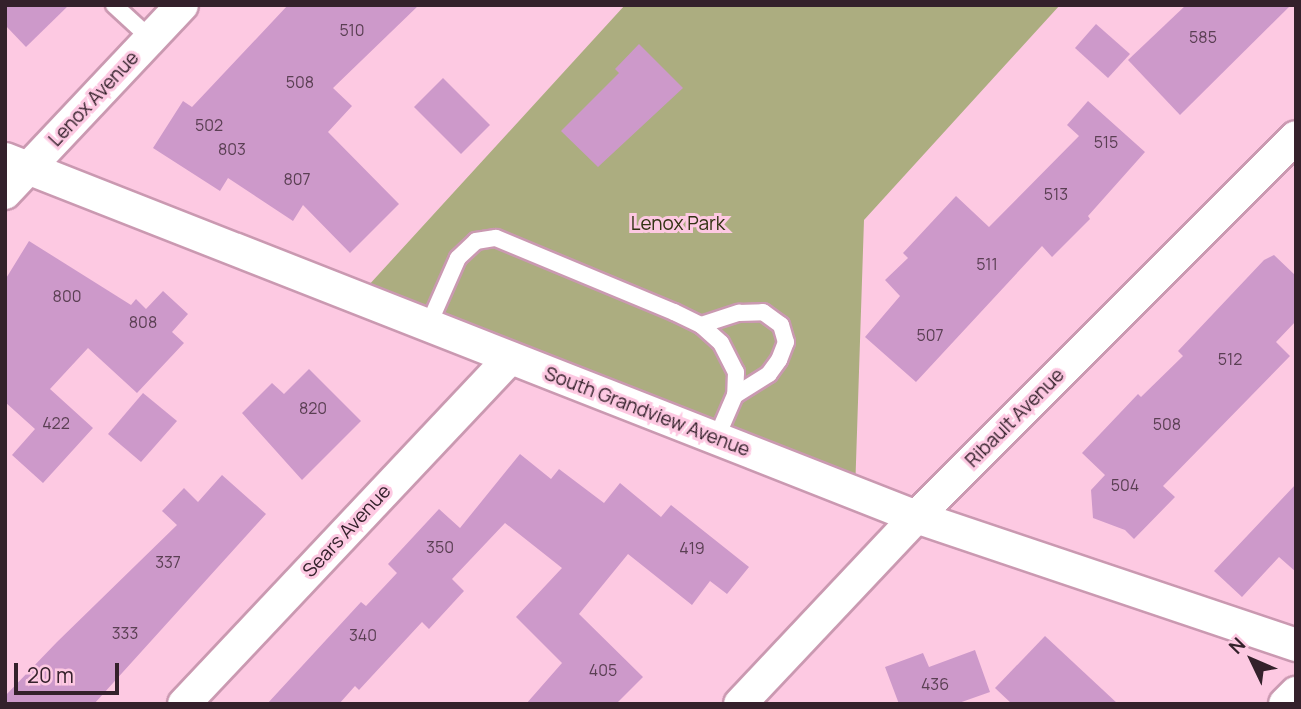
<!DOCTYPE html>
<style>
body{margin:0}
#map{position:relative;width:1301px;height:709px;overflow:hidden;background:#fdc9e2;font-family:Manrope,sans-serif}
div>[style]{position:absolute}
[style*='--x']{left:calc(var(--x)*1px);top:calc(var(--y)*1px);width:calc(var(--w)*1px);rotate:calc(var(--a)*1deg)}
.green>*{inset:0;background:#acad80}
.building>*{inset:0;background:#cd99ca}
.roads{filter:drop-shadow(2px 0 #ca99b1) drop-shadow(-2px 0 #ca99b1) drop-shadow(0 2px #ca99b1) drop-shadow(0 -2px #ca99b1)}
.lane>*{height:16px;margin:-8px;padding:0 8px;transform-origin:8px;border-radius:8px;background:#fff}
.street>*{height:32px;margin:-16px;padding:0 16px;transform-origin:16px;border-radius:16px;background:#fff}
span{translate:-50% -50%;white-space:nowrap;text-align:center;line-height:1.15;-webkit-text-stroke:6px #fdc9e2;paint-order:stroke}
.number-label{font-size:16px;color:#5a3f53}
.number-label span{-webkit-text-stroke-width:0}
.street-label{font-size:19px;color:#34212b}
.park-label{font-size:19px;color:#323213}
.frame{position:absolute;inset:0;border:7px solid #34212b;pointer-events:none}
.north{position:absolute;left:1217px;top:625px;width:70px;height:70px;-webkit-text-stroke:5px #fdc9e2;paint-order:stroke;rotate:314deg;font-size:19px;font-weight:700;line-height:28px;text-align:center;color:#34212b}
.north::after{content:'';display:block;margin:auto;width:24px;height:32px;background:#34212b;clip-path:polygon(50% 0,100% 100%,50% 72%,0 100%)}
.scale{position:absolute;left:14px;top:663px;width:105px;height:32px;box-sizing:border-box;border:4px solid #34212b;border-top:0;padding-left:9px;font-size:21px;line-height:24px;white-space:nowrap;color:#34212b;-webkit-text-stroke:5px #fdc9e2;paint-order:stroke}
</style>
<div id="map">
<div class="green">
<div style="clip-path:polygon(625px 5px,1060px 5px,864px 220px,855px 493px,357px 298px)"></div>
</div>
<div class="building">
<div style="clip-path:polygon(5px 5px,69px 5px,26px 47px,5px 25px)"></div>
<div style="clip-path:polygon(288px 5px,419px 5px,333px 88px,352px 106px,328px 132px,399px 204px,350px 253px,303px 205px,293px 221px,228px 178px,220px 191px,153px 148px,183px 101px,192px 107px)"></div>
<div style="clip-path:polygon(1186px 5px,1291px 5px,1180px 115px,1128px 60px)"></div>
<div style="clip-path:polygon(1096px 24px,1130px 54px,1108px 78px,1075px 48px)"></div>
<div style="clip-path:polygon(639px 44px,683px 88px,598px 167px,561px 131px,619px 73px,615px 69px)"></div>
<div style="clip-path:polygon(443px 78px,490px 125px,461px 154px,414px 107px)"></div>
<div style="clip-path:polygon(1088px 101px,1145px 152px,1088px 216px,1090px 219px,1052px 257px,1042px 246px,916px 382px,865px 337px,900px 296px,885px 280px,908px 258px,903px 253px,956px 196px,989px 227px,1079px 136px,1067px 125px)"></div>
<div style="clip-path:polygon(29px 241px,131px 305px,136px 299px,146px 309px,163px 291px,188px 314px,172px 332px,184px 343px,137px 393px,88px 348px,50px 389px,93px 428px,43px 483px,12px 455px,35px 429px,5px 402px,5px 280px)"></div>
<div style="clip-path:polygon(1274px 255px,1296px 276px,1296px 321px,1276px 342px,1290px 356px,1163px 486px,1175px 497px,1134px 539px,1125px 530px,1093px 518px,1091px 490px,1105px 475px,1082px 453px,1138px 394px,1141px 397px,1183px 356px,1178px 351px,1264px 260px)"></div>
<div style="clip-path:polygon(309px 369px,361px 421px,302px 480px,242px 413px,272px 383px,284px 394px)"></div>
<div style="clip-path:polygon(143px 393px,177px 421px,141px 462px,108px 434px)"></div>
<div style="clip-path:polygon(520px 454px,551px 479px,559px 469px,604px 503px,620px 483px,661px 517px,671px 505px,749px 567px,727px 594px,710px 581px,692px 605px,628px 554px,579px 614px,643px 677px,616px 704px,526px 704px,562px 663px,516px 617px,562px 568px,505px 523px,452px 579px,464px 591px,429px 629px,422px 622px,359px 690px,355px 686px,339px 704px,267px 704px,361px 602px,366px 606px,397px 573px,388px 564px,439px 509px,460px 528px)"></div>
<div style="clip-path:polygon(222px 475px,266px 514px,94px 704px,5px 704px,5px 696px,57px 642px,177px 525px,162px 511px,184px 488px,198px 502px)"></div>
<div style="clip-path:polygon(1296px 484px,1296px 572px,1279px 557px,1242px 597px,1214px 571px)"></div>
<div style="clip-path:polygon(1045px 636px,1118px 704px,1012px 704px,995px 688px)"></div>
<div style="clip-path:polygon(975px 650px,990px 692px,956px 704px,899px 704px,885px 667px,923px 653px,929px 667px)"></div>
</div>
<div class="roads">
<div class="lane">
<div style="--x:114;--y:5;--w:50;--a:42.6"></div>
<div style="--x:701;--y:325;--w:40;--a:-18"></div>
<div style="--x:739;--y:313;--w:24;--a:-2"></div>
<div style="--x:763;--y:312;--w:22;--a:36"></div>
<div style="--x:781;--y:325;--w:18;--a:74"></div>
<div style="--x:786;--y:342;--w:19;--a:111"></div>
<div style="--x:779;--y:360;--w:17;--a:126"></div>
<div style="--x:769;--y:374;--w:40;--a:148"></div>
<div style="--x:428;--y:326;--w:74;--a:-66.2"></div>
<div style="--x:458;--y:258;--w:25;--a:-43"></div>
<div style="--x:476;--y:241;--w:20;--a:-9"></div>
<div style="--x:496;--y:238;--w:193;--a:22.6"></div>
<div style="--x:674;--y:312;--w:30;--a:26"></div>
<div style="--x:701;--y:325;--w:27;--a:42"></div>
<div style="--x:721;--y:343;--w:33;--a:63"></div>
<div style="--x:736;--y:372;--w:23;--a:92"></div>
<div style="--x:735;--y:395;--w:48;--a:113.4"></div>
</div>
<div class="street">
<div style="--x:5;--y:159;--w:979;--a:21.45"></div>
<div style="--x:916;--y:517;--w:401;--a:18.6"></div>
<div style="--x:5;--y:193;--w:258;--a:-46.7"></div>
<div style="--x:184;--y:704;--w:475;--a:-46.7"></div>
<div style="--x:740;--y:704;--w:257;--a:-46.7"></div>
<div style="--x:916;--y:517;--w:537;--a:-45"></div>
<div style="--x:1285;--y:704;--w:16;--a:-45"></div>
</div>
</div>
<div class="number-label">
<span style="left:352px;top:30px">510</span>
<span style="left:1203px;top:37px">585</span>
<span style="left:300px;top:82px">508</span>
<span style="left:209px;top:125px">502</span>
<span style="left:1106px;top:142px">515</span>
<span style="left:232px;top:149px">803</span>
<span style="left:297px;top:179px">807</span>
<span style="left:1056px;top:194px">513</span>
<span style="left:987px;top:264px">511</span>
<span style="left:67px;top:296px">800</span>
<span style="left:143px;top:322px">808</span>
<span style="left:930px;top:335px">507</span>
<span style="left:1230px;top:359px">512</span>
<span style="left:313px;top:408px">820</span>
<span style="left:56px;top:423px">422</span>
<span style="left:1167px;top:424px">508</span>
<span style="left:1125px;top:485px">504</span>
<span style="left:440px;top:547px">350</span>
<span style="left:692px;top:548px">419</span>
<span style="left:168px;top:562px">337</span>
<span style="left:125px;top:633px">333</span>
<span style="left:363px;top:635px">340</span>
<span style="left:603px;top:670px">405</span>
<span style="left:935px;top:684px">436</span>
</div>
<div class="street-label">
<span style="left:94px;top:99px;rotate:-47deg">Lenox Avenue</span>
<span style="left:647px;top:412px;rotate:21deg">South Grandview Avenue</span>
<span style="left:1015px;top:418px;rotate:-45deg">Ribault Avenue</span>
<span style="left:347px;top:531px;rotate:-47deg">Sears Avenue</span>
</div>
<div class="park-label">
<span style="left:678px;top:224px">Lenox Park</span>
</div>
<div class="frame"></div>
<div class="north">N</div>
<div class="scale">20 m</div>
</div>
